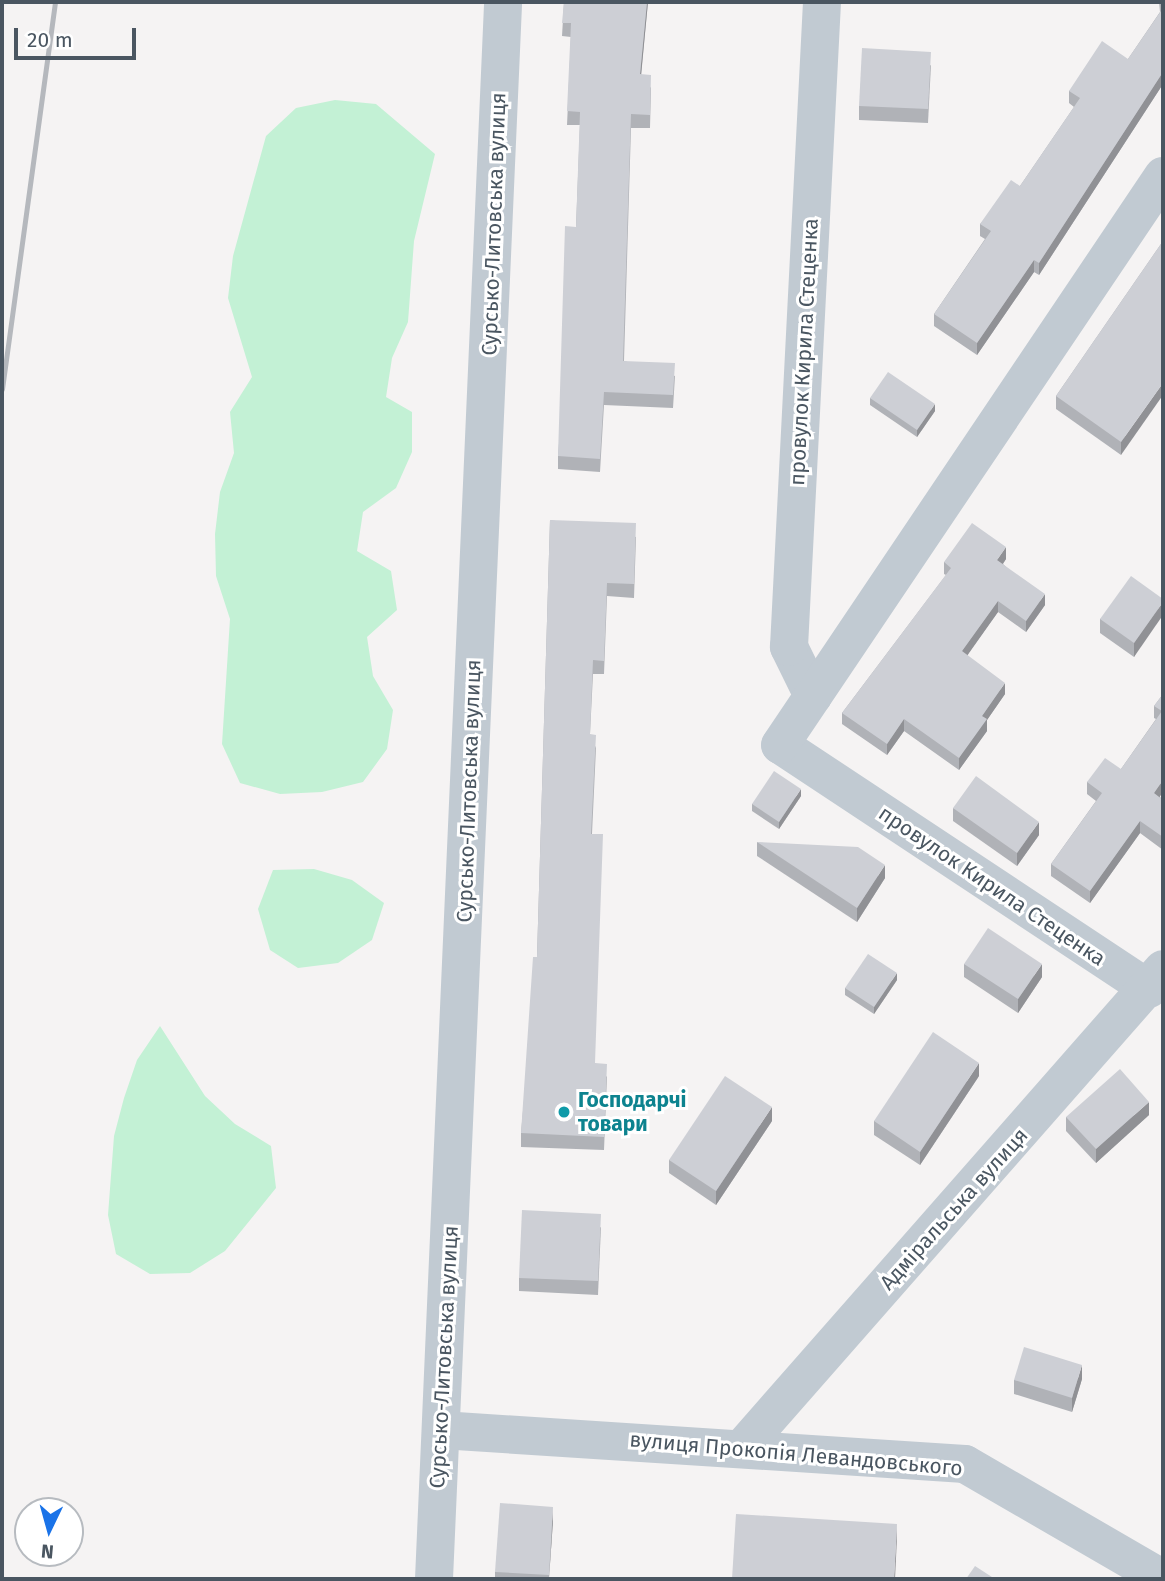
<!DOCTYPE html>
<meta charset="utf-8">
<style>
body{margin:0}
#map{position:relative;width:1165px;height:1581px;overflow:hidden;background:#f5f3f3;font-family:"Fira Sans",sans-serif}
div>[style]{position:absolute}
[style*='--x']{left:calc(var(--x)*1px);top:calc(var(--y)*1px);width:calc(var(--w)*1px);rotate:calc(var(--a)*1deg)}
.green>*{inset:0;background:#c3f1d5}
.street>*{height:38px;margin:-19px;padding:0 19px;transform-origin:19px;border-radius:19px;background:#c1cad2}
.rail>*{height:5px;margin:-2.5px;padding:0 2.5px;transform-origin:2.5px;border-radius:2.5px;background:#b5b8bd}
.wall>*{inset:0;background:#b0b2b7}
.shaded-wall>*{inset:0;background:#909195}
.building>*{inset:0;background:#cdcfd5}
.dots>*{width:19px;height:19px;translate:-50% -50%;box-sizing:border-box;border:4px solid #fff;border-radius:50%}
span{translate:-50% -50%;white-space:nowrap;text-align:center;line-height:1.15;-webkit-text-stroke:6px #fff;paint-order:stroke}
.street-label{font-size:21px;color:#4a5661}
.culture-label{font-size:21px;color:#0d838f;font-weight:700}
.left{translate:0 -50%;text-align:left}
.frame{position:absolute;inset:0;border:4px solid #4a5661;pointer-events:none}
.north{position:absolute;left:14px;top:1497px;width:70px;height:70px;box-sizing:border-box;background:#fff;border:2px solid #b7bbc0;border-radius:50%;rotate:185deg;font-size:19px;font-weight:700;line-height:28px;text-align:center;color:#4a5661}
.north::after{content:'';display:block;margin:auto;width:24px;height:32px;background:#1a73e8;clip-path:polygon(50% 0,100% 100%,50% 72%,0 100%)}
.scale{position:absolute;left:14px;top:28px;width:122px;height:32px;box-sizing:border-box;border:4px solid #4a5661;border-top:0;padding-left:9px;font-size:21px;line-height:24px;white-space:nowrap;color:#4a5661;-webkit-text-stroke:5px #fff;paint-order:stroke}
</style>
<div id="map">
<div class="green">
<div style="clip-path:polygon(335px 100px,376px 104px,435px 154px,414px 241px,408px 322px,392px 358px,386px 397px,412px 412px,412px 452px,396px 488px,363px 512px,357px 551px,391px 571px,397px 610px,367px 637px,373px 676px,393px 710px,387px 749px,363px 782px,322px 792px,280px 794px,240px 783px,222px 744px,230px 619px,216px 576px,215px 534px,220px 492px,234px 453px,230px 412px,252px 377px,228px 298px,233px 256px,266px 136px,296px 108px)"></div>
<div style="clip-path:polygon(314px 869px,352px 880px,384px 903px,372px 940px,338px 963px,298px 968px,270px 950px,258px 909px,273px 870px)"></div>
<div style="clip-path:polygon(160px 1026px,205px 1096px,235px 1124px,271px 1146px,276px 1188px,225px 1251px,190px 1273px,150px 1274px,116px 1254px,108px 1215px,114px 1136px,124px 1098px,137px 1060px)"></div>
</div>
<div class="street">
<div style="--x:813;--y:696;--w:55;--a:-116.1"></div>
<div style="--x:789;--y:647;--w:646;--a:-87.07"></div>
<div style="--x:1149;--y:989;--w:442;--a:-146.5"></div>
<div style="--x:780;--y:745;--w:686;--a:-56.06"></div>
<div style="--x:441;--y:1430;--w:525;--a:3.71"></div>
<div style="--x:965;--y:1464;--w:229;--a:30.1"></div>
<div style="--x:743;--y:1447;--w:636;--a:-48.7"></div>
<div style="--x:434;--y:1579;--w:1579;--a:-87.49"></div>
</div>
<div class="rail">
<div style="--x:2;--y:389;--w:391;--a:-82.2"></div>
</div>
<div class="wall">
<div style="clip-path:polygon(564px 2px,648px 2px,641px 74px,651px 88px,650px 128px,631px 128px,624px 361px,675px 376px,673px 408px,604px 405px,600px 472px,558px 469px,558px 456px,576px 227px,580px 125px,567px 125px,571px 37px,562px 36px)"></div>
<div style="clip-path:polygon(888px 2px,943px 2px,943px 4px)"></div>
<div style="clip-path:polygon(1159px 2px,1163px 2px,1163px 84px,1039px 275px,1034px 272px,977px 355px,934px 326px,934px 314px,985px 239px,980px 236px,980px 224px,1020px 186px,1074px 107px,1069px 103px,1069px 91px,1128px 59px,1160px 12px)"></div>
<div style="clip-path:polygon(931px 65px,928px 123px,859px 120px,859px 106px)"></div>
<div style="clip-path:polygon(1163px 241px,1121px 455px,1056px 409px,1056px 396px)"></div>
<div style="clip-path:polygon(870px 398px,935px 411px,917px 437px,870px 405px)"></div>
<div style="clip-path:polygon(550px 520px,636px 537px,634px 598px,607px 596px,604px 674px,593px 674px,590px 734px,596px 748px,592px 834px,595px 1063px,607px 1077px,604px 1150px,521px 1147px,521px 1133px,537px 957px)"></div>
<div style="clip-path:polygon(1006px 559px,1003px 564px,1045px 605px,1026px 632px,998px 612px,967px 655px,1005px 694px,987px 720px,987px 731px,959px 770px,904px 731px,887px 755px,842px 724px,842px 713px,946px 575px,944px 574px,944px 562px)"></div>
<div style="clip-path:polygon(1163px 599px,1134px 657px,1100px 633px,1100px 619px)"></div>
<div style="clip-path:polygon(1163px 694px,1160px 797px,1163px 800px,1163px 850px,1140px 833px,1090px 903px,1051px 876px,1051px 864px,1096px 801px,1087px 794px,1087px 782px,1121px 769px,1156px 719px,1154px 718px,1154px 706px)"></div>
<div style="clip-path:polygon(801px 796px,779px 829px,752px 811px,752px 804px)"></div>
<div style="clip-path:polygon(953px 808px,1039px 835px,1017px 866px,953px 821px)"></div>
<div style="clip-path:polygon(757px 842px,885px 878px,857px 922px,757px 856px)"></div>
<div style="clip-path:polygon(964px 964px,1042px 977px,1018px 1013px,964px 977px)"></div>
<div style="clip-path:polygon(897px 980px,874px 1014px,845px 995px,845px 988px)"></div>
<div style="clip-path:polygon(979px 1076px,920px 1165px,874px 1135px,874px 1121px)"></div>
<div style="clip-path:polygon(1149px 1115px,1096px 1163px,1066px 1131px,1066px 1117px)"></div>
<div style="clip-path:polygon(772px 1121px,716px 1205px,669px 1173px,669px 1160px)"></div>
<div style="clip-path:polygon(601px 1227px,598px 1295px,519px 1291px,519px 1278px)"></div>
<div style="clip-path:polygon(1082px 1379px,1072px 1412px,1014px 1394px,1014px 1380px)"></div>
<div style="clip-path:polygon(553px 1520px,549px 1579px,495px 1579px,495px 1572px)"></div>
</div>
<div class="shaded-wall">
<div style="clip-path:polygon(647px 2px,648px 2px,640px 87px,640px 74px)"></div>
<div style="clip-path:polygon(1163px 72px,1163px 84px,1039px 275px,1039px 263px)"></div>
<div style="clip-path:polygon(1034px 260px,1034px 272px,977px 355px,977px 343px)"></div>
<div style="clip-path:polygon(1163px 383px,1163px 395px,1121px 455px,1121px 442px)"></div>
<div style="clip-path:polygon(935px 404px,935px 411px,917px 437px,917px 430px)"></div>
<div style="clip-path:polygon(1006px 547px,1006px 559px,997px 572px,997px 560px)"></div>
<div style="clip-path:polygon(1045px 594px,1045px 605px,1026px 632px,1026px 621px)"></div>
<div style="clip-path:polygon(998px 601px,998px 612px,962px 663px,962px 651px)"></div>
<div style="clip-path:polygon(1163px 602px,1163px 615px,1134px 657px,1134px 643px)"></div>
<div style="clip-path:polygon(1005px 683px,1005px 694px,987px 720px,987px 731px,959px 770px,959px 758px,982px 716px)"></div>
<div style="clip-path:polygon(904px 719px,904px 731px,887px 755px,887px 744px)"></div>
<div style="clip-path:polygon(1163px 780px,1163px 792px,1154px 805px,1154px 793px)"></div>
<div style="clip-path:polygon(801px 789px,801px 796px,779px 829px,779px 822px)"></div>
<div style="clip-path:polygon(1140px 821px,1140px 833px,1090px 903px,1090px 891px)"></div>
<div style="clip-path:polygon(1039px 822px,1039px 835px,1017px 866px,1017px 853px)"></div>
<div style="clip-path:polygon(885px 865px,885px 878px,857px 922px,857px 908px)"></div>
<div style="clip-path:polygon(1042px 964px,1042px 977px,1018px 1013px,1018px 999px)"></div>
<div style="clip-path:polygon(897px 973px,897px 980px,874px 1014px,874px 1007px)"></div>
<div style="clip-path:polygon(979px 1063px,979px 1076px,920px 1165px,920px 1152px)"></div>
<div style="clip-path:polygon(1149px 1102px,1149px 1115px,1096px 1163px,1096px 1149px)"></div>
<div style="clip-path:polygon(772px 1107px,772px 1121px,716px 1205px,716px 1191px)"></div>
<div style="clip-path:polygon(1082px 1365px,1082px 1379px,1072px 1412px,1072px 1398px)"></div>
<div style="clip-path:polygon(553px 1507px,553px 1520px,549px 1579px)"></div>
<div style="clip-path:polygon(897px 1524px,897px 1537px,895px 1579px,894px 1579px)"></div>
</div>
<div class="building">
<div style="clip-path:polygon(564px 2px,647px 2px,640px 74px,651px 75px,650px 115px,631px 114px,623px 361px,675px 363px,673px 395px,604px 392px,600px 459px,558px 456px,565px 226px,576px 227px,580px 112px,567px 111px,571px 23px,562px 23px)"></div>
<div style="clip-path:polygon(1163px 8px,1163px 72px,1039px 263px,1034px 260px,977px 343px,934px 314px,991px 231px,980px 224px,1011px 180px,1020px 186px,1080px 98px,1069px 91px,1102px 41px,1128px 59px)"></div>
<div style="clip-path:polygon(862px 48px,931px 52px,928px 109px,859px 106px)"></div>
<div style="clip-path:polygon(1163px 241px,1163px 383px,1121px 442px,1056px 396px)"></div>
<div style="clip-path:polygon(888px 372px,935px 404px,917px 430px,870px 398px)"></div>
<div style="clip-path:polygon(550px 520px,636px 523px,634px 584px,607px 583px,604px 661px,593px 660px,590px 734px,596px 735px,591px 834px,603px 834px,595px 1063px,607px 1064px,604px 1137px,521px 1133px,533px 957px,537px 957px)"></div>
<div style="clip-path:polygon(972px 523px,1006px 547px,997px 560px,1045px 594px,1026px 621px,998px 601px,962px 651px,1005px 683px,982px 716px,987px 719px,959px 758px,904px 719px,887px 744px,842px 713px,951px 568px,944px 562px)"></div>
<div style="clip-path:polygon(1131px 576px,1163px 599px,1163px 602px,1134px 643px,1100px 619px)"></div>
<div style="clip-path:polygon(1163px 694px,1163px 780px,1154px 793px,1163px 800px,1163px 837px,1140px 821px,1090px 891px,1051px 864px,1102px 793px,1087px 782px,1105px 758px,1121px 769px,1162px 711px,1154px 706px)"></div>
<div style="clip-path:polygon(774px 771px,801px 789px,779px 822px,752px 804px)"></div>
<div style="clip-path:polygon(976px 776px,1039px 822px,1017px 853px,953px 808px)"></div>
<div style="clip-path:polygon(757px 842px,858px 847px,885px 865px,857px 908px)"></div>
<div style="clip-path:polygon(988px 928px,1042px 964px,1018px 999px,964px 964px)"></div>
<div style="clip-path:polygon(868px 954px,897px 973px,874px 1007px,845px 988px)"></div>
<div style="clip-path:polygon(933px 1032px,979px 1063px,920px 1152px,874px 1121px)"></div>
<div style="clip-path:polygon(1120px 1069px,1149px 1102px,1096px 1149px,1066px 1117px)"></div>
<div style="clip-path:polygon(725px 1076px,772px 1107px,716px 1191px,669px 1160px)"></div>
<div style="clip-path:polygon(522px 1210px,601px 1214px,598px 1281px,519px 1278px)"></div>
<div style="clip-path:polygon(1024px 1347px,1082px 1365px,1072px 1398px,1014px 1380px)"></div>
<div style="clip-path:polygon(500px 1503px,553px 1507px,549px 1575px,495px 1572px)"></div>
<div style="clip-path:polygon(736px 1514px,897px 1524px,894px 1579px,732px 1579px)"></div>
<div style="clip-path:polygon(975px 1566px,995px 1579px,966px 1579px)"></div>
</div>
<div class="dots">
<div style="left:564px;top:1112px;background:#0f9aa8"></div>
</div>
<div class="street-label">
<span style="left:494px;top:224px;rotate:-88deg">Сурсько-Литовська вулиця</span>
<span style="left:804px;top:352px;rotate:-87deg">провулок Кирила Стеценка</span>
<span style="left:469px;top:791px;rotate:-88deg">Сурсько-Литовська вулиця</span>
<span style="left:992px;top:886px;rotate:34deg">провулок Кирила Стеценка</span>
<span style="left:954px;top:1209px;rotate:-48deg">Адміральська вулиця</span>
<span style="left:444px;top:1357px;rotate:-87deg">Сурсько-Литовська вулиця</span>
<span style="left:796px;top:1454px;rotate:5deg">вулиця Прокопія Левандовського</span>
</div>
<div class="culture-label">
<span class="left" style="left:578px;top:1112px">Господарчі<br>товари</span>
</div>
<div class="frame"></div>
<div class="north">N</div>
<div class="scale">20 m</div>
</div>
